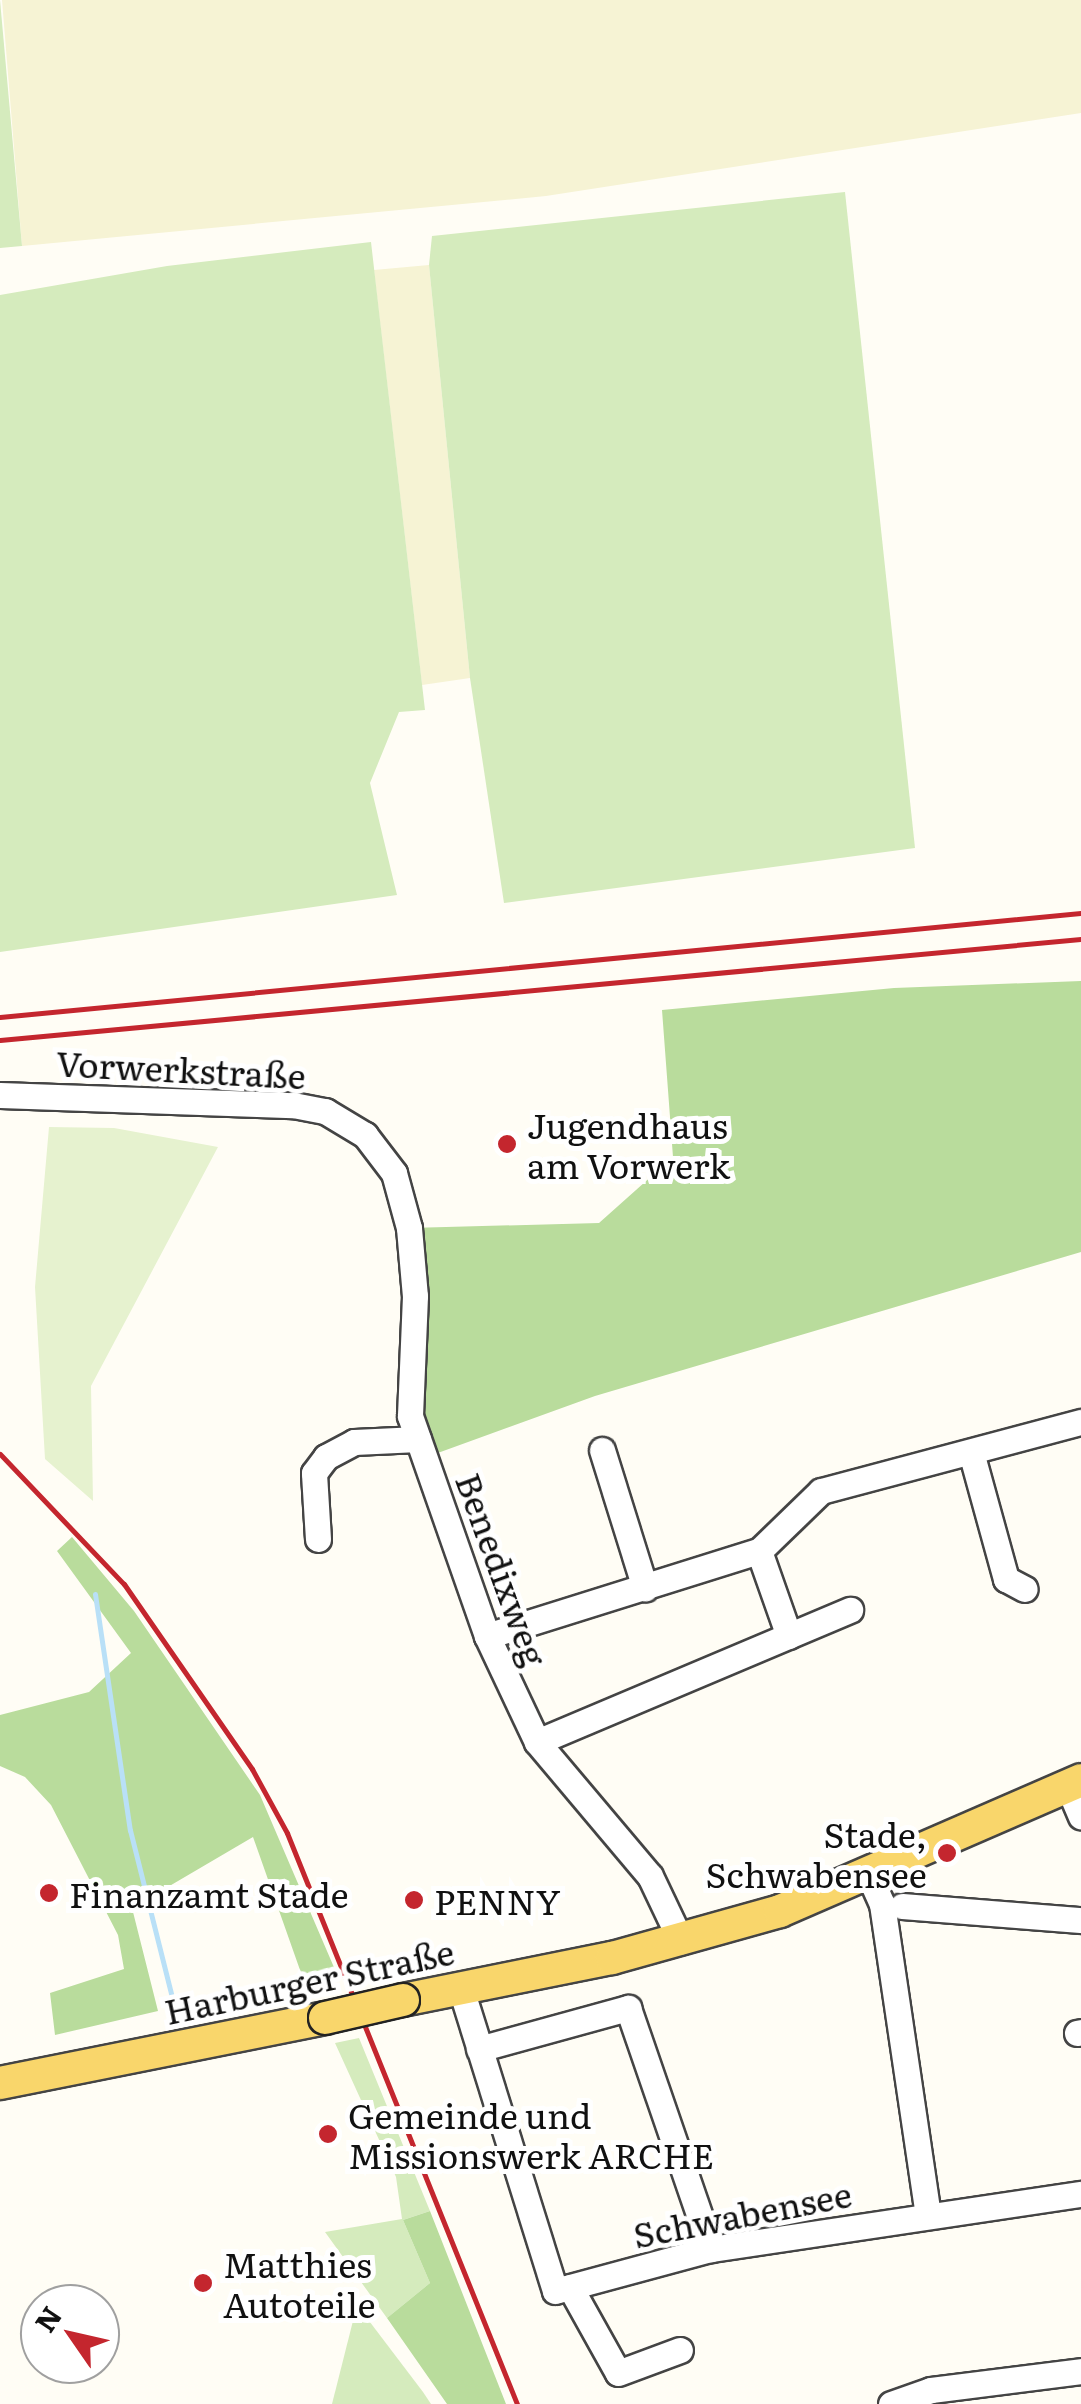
<!DOCTYPE html>
<meta charset="utf-8">
<style>
body{margin:0}
#map{position:relative;width:1081px;height:2404px;overflow:hidden;background:#fffdf5;font-family:Literata,serif}
div>[style]{position:absolute}
[style*='--x']{left:calc(var(--x)*1px);top:calc(var(--y)*1px);width:calc(var(--w)*1px);rotate:calc(var(--a)*1deg)}
.farmland>*{inset:0;background:#f6f3d4}
.green>*{inset:0;background:#d5ebbd}
.forest>*{inset:0;background:#b9dc9c}
.pitch>*{inset:0;background:#e6f2cf}
.stream>*{height:5px;margin:-2.5px;padding:0 2.5px;transform-origin:2.5px;border-radius:2.5px;background:#b9e0f7}
.roads{filter:drop-shadow(2px 0 #444) drop-shadow(-2px 0 #444) drop-shadow(0 2px #444) drop-shadow(0 -2px #444)}
.minor>*{height:25px;margin:-12.5px;padding:0 12.5px;transform-origin:12.5px;border-radius:12.5px;background:#fff}
.major>*{height:32px;margin:-16px;padding:0 16px;transform-origin:16px;border-radius:16px;background:#f9d66b}
.rail>*{height:5px;margin:-2.5px;padding:0 2.5px;transform-origin:2.5px;border-radius:2.5px;background:#c4262e}
.bridges{filter:drop-shadow(2px 0 #222) drop-shadow(-2px 0 #222) drop-shadow(0 2px #222) drop-shadow(0 -2px #222)}
.major-bridge>*{height:32px;margin:-16px;padding:0 16px;transform-origin:16px;border-radius:16px;background:#f9d66b}
.dots>*{width:28px;height:28px;translate:-50% -50%;box-sizing:border-box;border:5px solid #fff;border-radius:50%}
span{translate:-50% -50%;white-space:nowrap;text-align:center;line-height:1.15;-webkit-text-stroke:10px #fff;paint-order:stroke}
.street-label{font-size:35px;color:#111}
.poi-label{font-size:35px;color:#111}
.left{translate:0 -50%;text-align:left}
.right{translate:-100% -50%;text-align:right}
.north{position:absolute;left:20px;top:2284px;width:100px;height:100px;box-sizing:border-box;background:#fff;border:2px solid #a0a0a0;border-radius:50%;rotate:304deg;font-size:28px;font-weight:700;line-height:40px;text-align:center;color:#111}
.north::after{content:'';display:block;margin:auto;width:35px;height:45px;background:#c4262e;clip-path:polygon(50% 0,100% 100%,50% 72%,0 100%)}
</style>
<div id="map">
<div class="farmland">
<div style="clip-path:polygon(2px 0,1081px 0,1081px 113px,546px 196px,22px 246px)"></div>
<div style="clip-path:polygon(429px 265px,470px 678px,422px 685px,374px 270px)"></div>
</div>
<div class="green">
<div style="clip-path:polygon(0 0,22px 246px,0 248px)"></div>
<div style="clip-path:polygon(845px 192px,915px 848px,504px 903px,470px 678px,429px 265px,432px 236px)"></div>
<div style="clip-path:polygon(371px 242px,425px 710px,399px 712px,370px 783px,397px 895px,0 952px,0 295px,167px 266px)"></div>
<div style="clip-path:polygon(359px 2038px,430px 2211px,403px 2220px,430px 2283px,387px 2318px,325px 2232px,402px 2219px,396px 2177px,335px 2043px)"></div>
<div style="clip-path:polygon(357px 2305px,423px 2392px,431px 2404px,332px 2404px)"></div>
</div>
<div class="forest">
<div style="clip-path:polygon(1081px 981px,1081px 1252px,595px 1396px,424px 1458px,409px 1228px,599px 1223px,673px 1157px,662px 1010px,894px 988px)"></div>
<div style="clip-path:polygon(72px 1537px,134px 1611px,260px 1795px,339px 1979px,306px 1987px,253px 1837px,132px 1908px,158px 2011px,55px 2035px,50px 1993px,124px 1969px,118px 1935px,51px 1805px,25px 1777px,0 1766px,0 1715px,89px 1692px,131px 1653px,57px 1551px)"></div>
<div style="clip-path:polygon(430px 2211px,506px 2404px,447px 2404px,387px 2318px,430px 2283px,403px 2220px)"></div>
</div>
<div class="pitch">
<div style="clip-path:polygon(49px 1127px,114px 1128px,218px 1147px,91px 1386px,93px 1501px,45px 1459px,35px 1287px)"></div>
</div>
<div class="stream">
<div style="--x:95;--y:1594;--w:239;--a:81.6"></div>
<div style="--x:130;--y:1830;--w:197;--a:75.9"></div>
</div>
<div class="roads">
<div class="minor">
<div style="--x:0;--y:1095;--w:293;--a:2"></div>
<div style="--x:293;--y:1105;--w:33;--a:11"></div>
<div style="--x:325;--y:1111;--w:47;--a:31"></div>
<div style="--x:365;--y:1135;--w:48;--a:52.7"></div>
<div style="--x:394;--y:1173;--w:57;--a:74.7"></div>
<div style="--x:409;--y:1228;--w:68;--a:85"></div>
<div style="--x:415;--y:1296;--w:120;--a:92.4"></div>
<div style="--x:410;--y:1416;--w:233;--a:70.7"></div>
<div style="--x:487;--y:1636;--w:117;--a:64.7"></div>
<div style="--x:537;--y:1742;--w:175;--a:49.9"></div>
<div style="--x:650;--y:1876;--w:72;--a:64.5"></div>
<div style="--x:602;--y:1450;--w:145;--a:72.7"></div>
<div style="--x:971;--y:1452;--w:132;--a:74.6"></div>
<div style="--x:1006;--y:1579;--w:21;--a:28"></div>
<div style="--x:318;--y:1539;--w:66;--a:-93.5"></div>
<div style="--x:314;--y:1473;--w:20;--a:-53"></div>
<div style="--x:326;--y:1457;--w:32;--a:-28"></div>
<div style="--x:354;--y:1442;--w:64;--a:-2.7"></div>
<div style="--x:759;--y:1551;--w:90;--a:70.6"></div>
<div style="--x:487;--y:1636;--w:285;--a:-17.4"></div>
<div style="--x:759;--y:1551;--w:86;--a:-44.1"></div>
<div style="--x:821;--y:1491;--w:269;--a:-14.9"></div>
<div style="--x:537;--y:1742;--w:340;--a:-22.9"></div>
<div style="--x:1068;--y:1786;--w:33;--a:67"></div>
<div style="--x:869;--y:1875;--w:32;--a:66"></div>
<div style="--x:882;--y:1904;--w:313;--a:81.6"></div>
<div style="--x:902;--y:1906;--w:180;--a:4.5"></div>
<div style="--x:461;--y:1989;--w:316;--a:72.7"></div>
<div style="--x:555;--y:2291;--w:162;--a:-15.1"></div>
<div style="--x:711;--y:2249;--w:374;--a:-8.5"></div>
<div style="--x:1077;--y:2033;--w:4;--a:-14"></div>
<div style="--x:479;--y:2049;--w:155;--a:-15.4"></div>
<div style="--x:628;--y:2008;--w:255;--a:71"></div>
<div style="--x:570;--y:2287;--w:98;--a:60.8"></div>
<div style="--x:618;--y:2373;--w:66;--a:-20.4"></div>
<div style="--x:891;--y:2404;--w:42;--a:-19.3"></div>
<div style="--x:931;--y:2390;--w:151;--a:-7.2"></div>
</div>
<div class="major">
<div style="--x:403;--y:2000;--w:213;--a:-11.4"></div>
<div style="--x:612;--y:1958;--w:174;--a:-15.6"></div>
<div style="--x:780;--y:1911;--w:328;--a:-23.5"></div>
<div style="--x:0;--y:2083;--w:331;--a:-11.3"></div>
</div>
</div>
<div class="rail">
<div style="--x:0;--y:1017;--w:1086;--a:-5.5"></div>
<div style="--x:0;--y:1040;--w:1086;--a:-5.34"></div>
<div style="--x:0;--y:1454;--w:180;--a:46.4"></div>
<div style="--x:124;--y:1584;--w:225;--a:55.3"></div>
<div style="--x:252;--y:1769;--w:73;--a:61.3"></div>
<div style="--x:287;--y:1833;--w:616;--a:68.06"></div>
</div>
<div class="bridges">
<div class="major-bridge">
<div style="--x:325;--y:2018;--w:80;--a:-13"></div>
</div>
</div>
<div class="dots">
<div style="left:507px;top:1144px;background:#c4262e"></div>
<div style="left:947px;top:1853px;background:#c4262e"></div>
<div style="left:49px;top:1893px;background:#c4262e"></div>
<div style="left:414px;top:1900px;background:#c4262e"></div>
<div style="left:328px;top:2134px;background:#c4262e"></div>
<div style="left:203px;top:2283px;background:#c4262e"></div>
</div>
<div class="street-label">
<span style="left:181px;top:1068px;rotate:3deg">Vorwerkstraße</span>
<span style="left:503px;top:1569px;rotate:70deg">Benedixweg</span>
<span style="left:309px;top:1980px;rotate:-12deg">Harburger Straße</span>
<span style="left:742px;top:2213px;rotate:-11deg">Schwabensee</span>
</div>
<div class="poi-label">
<span class="left" style="left:527px;top:1144px">Jugendhaus<br>am Vorwerk</span>
<span class="right" style="left:927px;top:1853px">Stade,<br>Schwabensee</span>
<span class="left" style="left:69px;top:1893px">Finanzamt Stade</span>
<span class="left" style="left:434px;top:1900px">PENNY</span>
<span class="left" style="left:348px;top:2134px">Gemeinde und<br>Missionswerk ARCHE</span>
<span class="left" style="left:223px;top:2283px">Matthies<br>Autoteile</span>
</div>
<div class="north">N</div>
</div>
